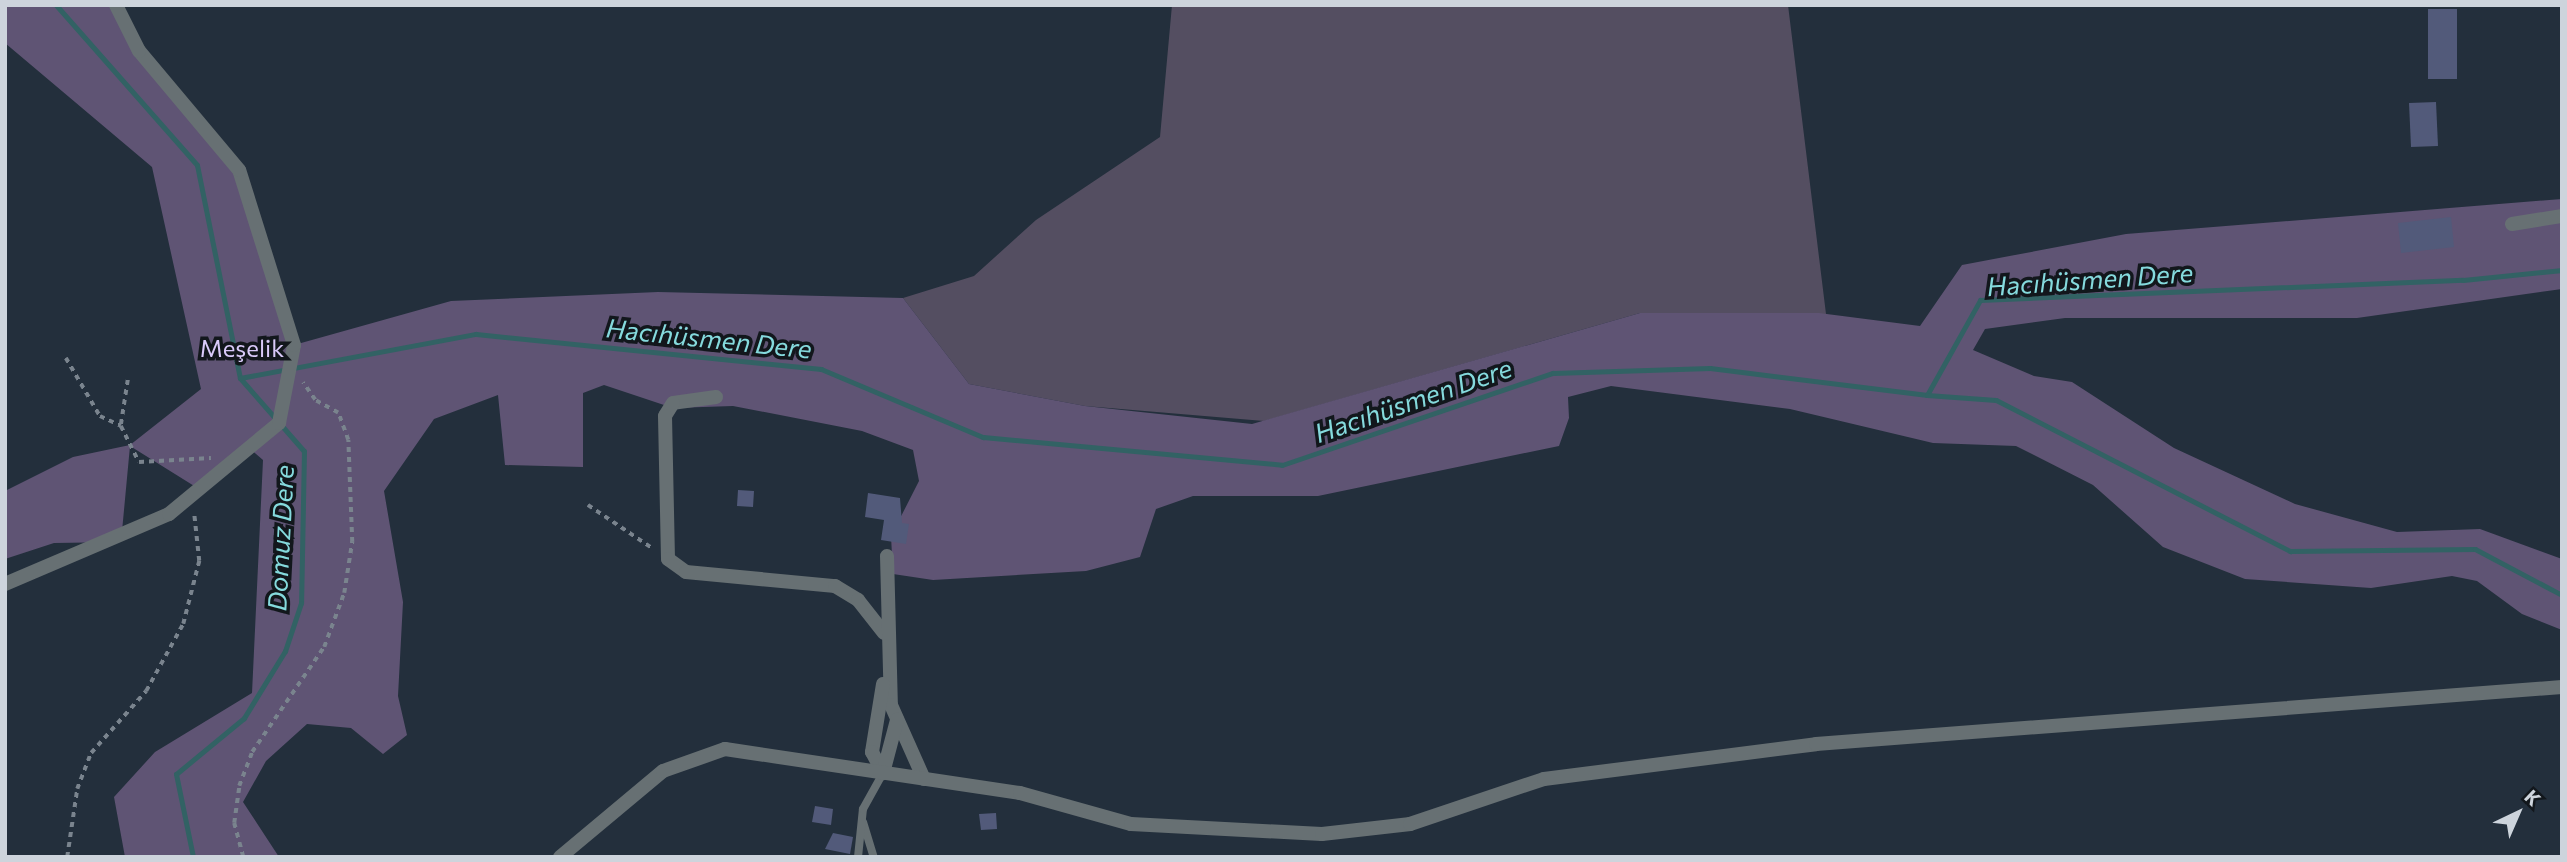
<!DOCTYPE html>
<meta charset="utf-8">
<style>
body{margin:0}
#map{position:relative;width:2567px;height:862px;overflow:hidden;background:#232f3c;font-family:Commissioner,sans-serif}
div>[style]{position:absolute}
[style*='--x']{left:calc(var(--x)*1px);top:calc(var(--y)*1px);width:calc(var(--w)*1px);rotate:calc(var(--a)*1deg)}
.green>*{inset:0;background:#544e61}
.forest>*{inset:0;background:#5f5474}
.stream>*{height:5px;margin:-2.5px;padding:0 2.5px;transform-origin:2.5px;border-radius:2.5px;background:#326264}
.building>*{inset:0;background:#525a7a}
.path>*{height:3.5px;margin-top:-1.75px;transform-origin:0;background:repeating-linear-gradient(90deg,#7a848e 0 5px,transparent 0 10px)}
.service>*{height:8px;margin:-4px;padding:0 4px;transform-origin:4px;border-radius:4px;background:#677073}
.minor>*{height:14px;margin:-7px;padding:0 7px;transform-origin:7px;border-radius:7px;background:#677073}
span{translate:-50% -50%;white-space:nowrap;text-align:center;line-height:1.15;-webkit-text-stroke:7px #12171c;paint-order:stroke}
.park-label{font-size:24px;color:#d9caf9}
.water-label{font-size:26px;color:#85dadd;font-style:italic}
.frame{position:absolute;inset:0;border:7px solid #cdd4dc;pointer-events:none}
.north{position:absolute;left:2483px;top:778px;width:70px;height:70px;-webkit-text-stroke:5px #12171c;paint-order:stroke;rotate:44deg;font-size:19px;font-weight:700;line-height:28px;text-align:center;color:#cdd4dc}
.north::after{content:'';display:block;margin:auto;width:24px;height:32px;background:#cdd4dc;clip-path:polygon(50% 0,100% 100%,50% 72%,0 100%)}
</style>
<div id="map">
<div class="green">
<div style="clip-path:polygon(1172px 5px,1788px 5px,1826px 314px,1640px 313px,1264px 421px,1085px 406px,969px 384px,903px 298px,974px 276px,1036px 220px,1160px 137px)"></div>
</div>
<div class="forest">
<div style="clip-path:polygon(5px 5px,116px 5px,140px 51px,239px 170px,294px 345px,451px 301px,658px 292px,903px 298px,969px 384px,1085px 406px,1252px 424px,1640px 313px,1819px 313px,1920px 326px,1962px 265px,2126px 234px,2562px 199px,2562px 289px,2357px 318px,2065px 318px,1985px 329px,1973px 350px,2034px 376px,2072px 382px,2174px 448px,2295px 504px,2397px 532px,2480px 529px,2562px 559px,2562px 630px,2522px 614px,2477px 581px,2452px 576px,2371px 588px,2245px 579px,2163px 547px,2093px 485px,2016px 446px,1933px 443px,1790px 409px,1611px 386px,1568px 397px,1569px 418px,1559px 446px,1318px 496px,1193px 496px,1156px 509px,1140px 557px,1086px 571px,933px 580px,893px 574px,891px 536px,919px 481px,913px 450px,862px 431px,733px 406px,673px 408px,604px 385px,583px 393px,583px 467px,505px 465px,498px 395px,434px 419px,384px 491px,403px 602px,398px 696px,407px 735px,383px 754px,351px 728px,307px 724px,266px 761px,243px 802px,279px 857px,125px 857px,114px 797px,155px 752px,252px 693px,263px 460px,249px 448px,199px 489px,130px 446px,121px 542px,54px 543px,5px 559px,5px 491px,73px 457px,130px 445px,201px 389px,152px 167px,5px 43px)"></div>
</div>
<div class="stream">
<div style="--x:56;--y:5;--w:213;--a:48.6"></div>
<div style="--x:197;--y:165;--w:217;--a:78.6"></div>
<div style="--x:240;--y:378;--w:97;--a:48.8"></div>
<div style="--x:304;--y:451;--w:152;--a:91.1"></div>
<div style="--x:301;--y:603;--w:51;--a:108.4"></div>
<div style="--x:285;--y:651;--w:79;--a:121.5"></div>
<div style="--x:244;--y:718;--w:88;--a:140.5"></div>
<div style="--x:176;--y:774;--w:85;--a:78.4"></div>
<div style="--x:240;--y:378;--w:240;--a:-10.6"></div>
<div style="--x:476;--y:334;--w:347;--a:5.8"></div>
<div style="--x:821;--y:369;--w:176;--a:22.8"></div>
<div style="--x:983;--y:437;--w:300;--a:5.3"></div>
<div style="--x:1282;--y:465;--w:286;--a:-18.8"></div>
<div style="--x:1553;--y:373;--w:157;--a:-1.8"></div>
<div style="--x:1710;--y:368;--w:219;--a:7.1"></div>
<div style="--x:1927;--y:395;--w:109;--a:-60.8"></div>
<div style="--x:1980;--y:300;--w:483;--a:-2.4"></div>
<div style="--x:2463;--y:280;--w:100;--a:-5.8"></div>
<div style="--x:1927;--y:395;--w:69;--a:4.1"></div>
<div style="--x:1996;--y:400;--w:331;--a:27.2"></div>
<div style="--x:2290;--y:551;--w:185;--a:-0.6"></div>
<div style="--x:2475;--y:549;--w:98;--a:27.9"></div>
</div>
<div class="building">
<div style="clip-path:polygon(2428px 9px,2457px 9px,2457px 79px,2428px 79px)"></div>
<div style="clip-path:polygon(2436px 102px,2438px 146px,2411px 147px,2409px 103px)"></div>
<div style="clip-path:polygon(2451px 217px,2454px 247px,2401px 253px,2398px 223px)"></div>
<div style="clip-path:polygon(738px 490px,754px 491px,753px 507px,737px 506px)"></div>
<div style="clip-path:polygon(868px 493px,900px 498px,902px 523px,909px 524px,906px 544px,881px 540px,884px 520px,865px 517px)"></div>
<div style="clip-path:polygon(815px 806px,833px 809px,831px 825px,812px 822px)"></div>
<div style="clip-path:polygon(996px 813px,997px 829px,981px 830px,979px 814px)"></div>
<div style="clip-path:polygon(833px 833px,853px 837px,850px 854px,825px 849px)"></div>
</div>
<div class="path">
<div style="--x:66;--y:358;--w:67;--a:59.6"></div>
<div style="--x:100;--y:416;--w:23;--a:25"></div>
<div style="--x:128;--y:380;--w:47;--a:98.7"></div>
<div style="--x:121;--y:426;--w:40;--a:63.4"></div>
<div style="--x:139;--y:462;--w:72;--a:-3.2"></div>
<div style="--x:588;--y:505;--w:77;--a:33.9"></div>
<div style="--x:67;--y:857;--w:69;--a:-81.6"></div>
<div style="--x:77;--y:789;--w:39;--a:-69"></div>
<div style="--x:91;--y:753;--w:83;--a:-48.4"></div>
<div style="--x:146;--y:691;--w:77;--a:-61.1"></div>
<div style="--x:183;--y:624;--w:65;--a:-75.7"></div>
<div style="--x:199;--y:561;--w:47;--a:-96.1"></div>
<div style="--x:243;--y:857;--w:35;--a:-105"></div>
<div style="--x:234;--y:823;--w:37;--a:-82"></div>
<div style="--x:239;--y:786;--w:36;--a:-69"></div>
<div style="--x:252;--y:752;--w:127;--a:-55.6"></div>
<div style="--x:324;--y:647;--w:58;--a:-69.7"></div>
<div style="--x:344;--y:593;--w:52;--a:-81.1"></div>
<div style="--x:352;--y:542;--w:102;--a:-92.2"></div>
<div style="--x:348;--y:440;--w:29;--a:-110"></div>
<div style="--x:338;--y:413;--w:26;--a:-151"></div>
<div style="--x:315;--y:400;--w:21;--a:-125"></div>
</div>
<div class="service">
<div style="--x:863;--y:822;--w:37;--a:73"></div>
<div style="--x:858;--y:857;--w:48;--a:-84.1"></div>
<div style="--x:863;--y:809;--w:41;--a:-60.9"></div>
</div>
<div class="minor">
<div style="--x:2512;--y:224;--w:51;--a:-9.1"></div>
<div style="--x:716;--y:397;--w:43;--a:172.1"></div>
<div style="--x:673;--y:403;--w:15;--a:122"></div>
<div style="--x:665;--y:416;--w:143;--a:88.8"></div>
<div style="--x:668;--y:559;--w:22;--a:36"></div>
<div style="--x:686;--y:572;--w:150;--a:5.4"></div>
<div style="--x:835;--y:586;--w:27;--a:31"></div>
<div style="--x:858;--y:600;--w:42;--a:51.8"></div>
<div style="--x:887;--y:556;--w:149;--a:88.5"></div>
<div style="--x:891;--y:705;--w:81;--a:66"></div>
<div style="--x:5;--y:584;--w:178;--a:-23.1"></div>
<div style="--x:169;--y:514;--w:143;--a:-39.6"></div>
<div style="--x:279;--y:423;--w:79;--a:-79.1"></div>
<div style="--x:294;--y:345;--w:183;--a:-107.4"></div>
<div style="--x:239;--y:170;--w:155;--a:-130"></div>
<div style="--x:139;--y:51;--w:51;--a:-116.6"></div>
<div style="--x:883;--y:684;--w:69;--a:99.2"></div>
<div style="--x:872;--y:752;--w:24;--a:62"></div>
<div style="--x:883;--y:773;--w:55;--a:-75.2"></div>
<div style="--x:560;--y:857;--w:134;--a:-39.9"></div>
<div style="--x:663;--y:771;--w:66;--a:-19.5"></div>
<div style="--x:725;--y:749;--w:298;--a:8.5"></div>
<div style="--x:1020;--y:793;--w:115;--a:15.6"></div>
<div style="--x:1131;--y:824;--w:191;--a:3"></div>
<div style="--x:1322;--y:834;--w:89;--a:-6.5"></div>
<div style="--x:1410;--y:824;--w:141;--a:-18.6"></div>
<div style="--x:1544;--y:779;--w:274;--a:-7.3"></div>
<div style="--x:1816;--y:744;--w:748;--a:-4.37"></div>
</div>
<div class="park-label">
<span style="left:242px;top:348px">Meşelik</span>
</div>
<div class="water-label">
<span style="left:2090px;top:279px;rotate:-4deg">Hacıhüsmen Dere</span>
<span style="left:709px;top:338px;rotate:6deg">Hacıhüsmen Dere</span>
<span style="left:1413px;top:400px;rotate:-19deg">Hacıhüsmen Dere</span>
<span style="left:280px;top:538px;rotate:-87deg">Domuz Dere</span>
</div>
<div class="frame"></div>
<div class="north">K</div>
</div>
